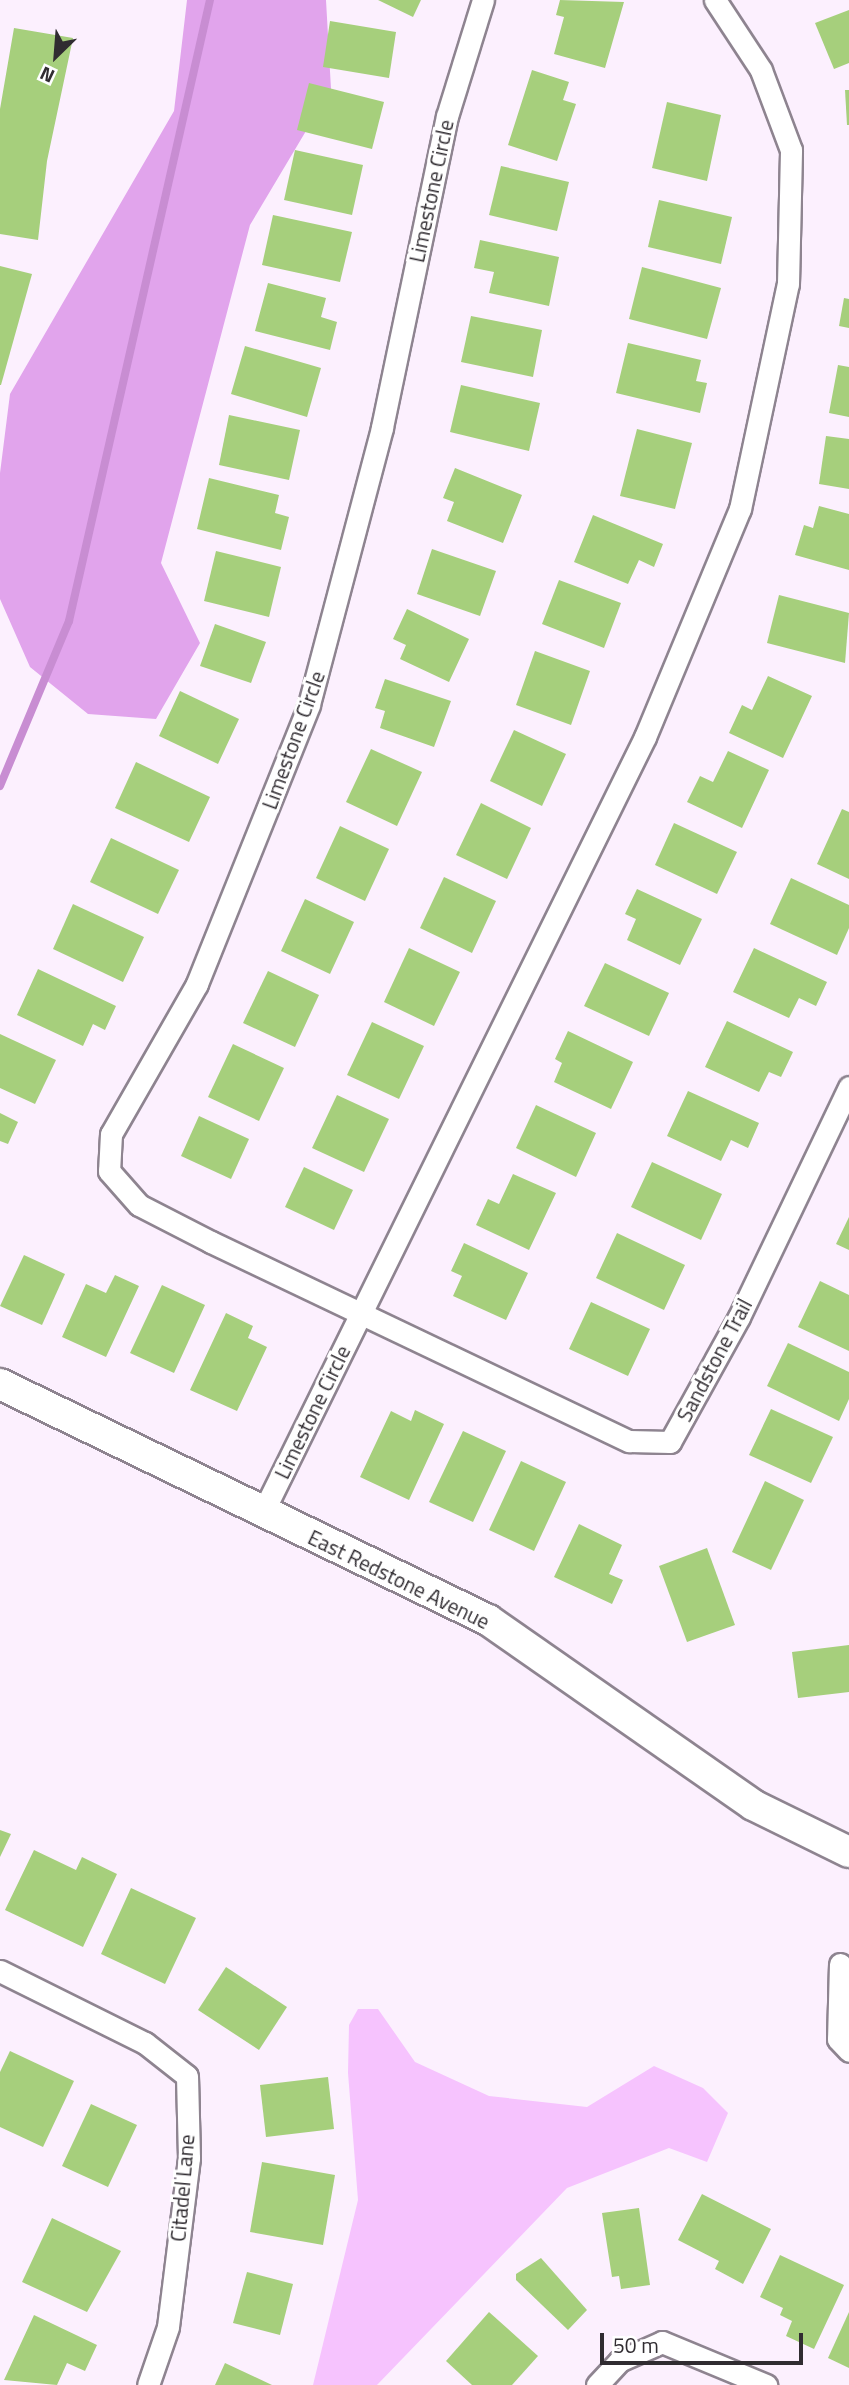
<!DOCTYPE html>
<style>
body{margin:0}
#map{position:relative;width:849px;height:2385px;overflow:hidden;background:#fcf0fe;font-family:"Titillium Web",sans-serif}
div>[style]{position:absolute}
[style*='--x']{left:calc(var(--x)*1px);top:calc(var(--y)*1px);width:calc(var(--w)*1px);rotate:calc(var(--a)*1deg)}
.green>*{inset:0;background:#f6c3fe}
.forest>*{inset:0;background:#e1a4ec}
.stream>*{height:8px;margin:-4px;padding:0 4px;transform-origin:4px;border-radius:4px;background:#c88dd2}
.building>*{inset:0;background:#a6cf7c}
.roads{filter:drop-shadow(2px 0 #8e8490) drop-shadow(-2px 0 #8e8490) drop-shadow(0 2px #8e8490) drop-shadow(0 -2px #8e8490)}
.street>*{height:21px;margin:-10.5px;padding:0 10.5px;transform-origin:10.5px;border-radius:10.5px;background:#fff}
.secondary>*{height:30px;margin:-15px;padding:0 15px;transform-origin:15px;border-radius:15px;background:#fff}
span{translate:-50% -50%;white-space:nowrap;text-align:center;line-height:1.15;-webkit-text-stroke:6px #fff;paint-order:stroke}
.street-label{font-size:21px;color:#302c31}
.north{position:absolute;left:21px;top:21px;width:70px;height:70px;-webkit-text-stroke:5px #fff;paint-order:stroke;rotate:205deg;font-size:19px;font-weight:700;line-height:28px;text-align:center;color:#302c31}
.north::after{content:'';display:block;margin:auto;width:24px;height:32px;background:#302c31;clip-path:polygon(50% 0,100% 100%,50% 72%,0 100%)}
.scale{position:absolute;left:600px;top:2333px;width:203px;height:32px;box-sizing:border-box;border:4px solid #302c31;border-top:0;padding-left:9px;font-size:21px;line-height:24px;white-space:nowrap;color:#302c31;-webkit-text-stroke:5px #fff;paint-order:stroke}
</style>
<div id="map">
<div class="green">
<div style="clip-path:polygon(358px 2009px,378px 2009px,415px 2062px,489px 2096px,587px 2107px,654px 2066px,703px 2088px,728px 2113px,707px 2162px,669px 2148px,567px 2188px,377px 2385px,313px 2385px,358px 2200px,348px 2073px,349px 2025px)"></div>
</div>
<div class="forest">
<div style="clip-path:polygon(187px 0,326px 0,331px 89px,250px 225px,161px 563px,200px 643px,156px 719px,88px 714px,30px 667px,0 599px,0 473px,10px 394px,174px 111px)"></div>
</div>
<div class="stream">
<div style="--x:0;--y:786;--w:179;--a:-67.3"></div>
<div style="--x:69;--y:621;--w:637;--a:-77.21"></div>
</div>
<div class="building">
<div style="clip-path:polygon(378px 0,421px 0,413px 17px)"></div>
<div style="clip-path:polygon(560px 0,624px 2px,605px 68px,554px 54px,564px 17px,556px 15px)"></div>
<div style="clip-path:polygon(849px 10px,849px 63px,834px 69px,815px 23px)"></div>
<div style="clip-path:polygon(330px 21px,396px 32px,389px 78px,323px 67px)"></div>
<div style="clip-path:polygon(14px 28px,73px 38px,47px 161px,38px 240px,0 234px,0 109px)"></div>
<div style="clip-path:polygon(532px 70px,569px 82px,563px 100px,576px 104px,557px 161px,508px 145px)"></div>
<div style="clip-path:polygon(309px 83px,384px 102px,372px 149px,297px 130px)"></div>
<div style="clip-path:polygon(845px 90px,849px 90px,849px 125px,847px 125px)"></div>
<div style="clip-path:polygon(667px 102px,721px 115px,707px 181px,652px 168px)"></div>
<div style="clip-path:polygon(295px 150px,363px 165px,352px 215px,284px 200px)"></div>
<div style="clip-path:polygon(501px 166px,569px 182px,557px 231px,489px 215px)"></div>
<div style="clip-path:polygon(659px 200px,732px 217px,721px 264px,648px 247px)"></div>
<div style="clip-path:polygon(273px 215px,352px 232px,340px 282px,262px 265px)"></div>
<div style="clip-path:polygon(480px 240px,559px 257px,549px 306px,489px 293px,494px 272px,474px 268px)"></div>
<div style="clip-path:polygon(0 266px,32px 274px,1px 385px,0 385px)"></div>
<div style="clip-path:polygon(642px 267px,721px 288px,707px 339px,629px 319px)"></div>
<div style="clip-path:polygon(268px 283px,326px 298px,321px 317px,337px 322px,330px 350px,255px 331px)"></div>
<div style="clip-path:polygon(844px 298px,849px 299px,849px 328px,839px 326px)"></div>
<div style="clip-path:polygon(471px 316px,542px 330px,533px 377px,461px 362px)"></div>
<div style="clip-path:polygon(628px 343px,701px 360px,696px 381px,707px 383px,700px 413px,616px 393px)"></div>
<div style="clip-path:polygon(245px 346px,321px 368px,307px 417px,231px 394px)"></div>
<div style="clip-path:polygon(838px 365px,849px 367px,849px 417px,829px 413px)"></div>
<div style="clip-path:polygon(461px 385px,540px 403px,529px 451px,450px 432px)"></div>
<div style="clip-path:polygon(229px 415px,300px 430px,289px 480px,219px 465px)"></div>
<div style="clip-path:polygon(637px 429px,692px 443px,675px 509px,620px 496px)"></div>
<div style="clip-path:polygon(826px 436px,849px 439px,849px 489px,819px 484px)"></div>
<div style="clip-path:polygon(455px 468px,522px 495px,503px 543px,447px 521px,454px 502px,443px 498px)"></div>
<div style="clip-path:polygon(209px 478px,279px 495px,275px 513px,289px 517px,281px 550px,197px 529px)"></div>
<div style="clip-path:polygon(819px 506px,849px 514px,849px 570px,795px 555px,804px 525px,813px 528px)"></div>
<div style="clip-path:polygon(593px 515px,663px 544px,654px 567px,639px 560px,628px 584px,574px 562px)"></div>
<div style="clip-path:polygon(432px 549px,496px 571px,480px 616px,417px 594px)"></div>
<div style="clip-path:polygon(216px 551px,281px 567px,269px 617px,204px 601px)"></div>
<div style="clip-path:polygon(559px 580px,621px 603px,604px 648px,542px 624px)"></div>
<div style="clip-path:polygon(779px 595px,849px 613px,845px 663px,767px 643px)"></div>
<div style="clip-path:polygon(407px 609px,469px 639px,449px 682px,400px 659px,406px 645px,393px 639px)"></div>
<div style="clip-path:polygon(215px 624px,266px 642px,251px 683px,200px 666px)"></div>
<div style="clip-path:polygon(535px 651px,590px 671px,571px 725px,516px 705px)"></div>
<div style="clip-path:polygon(768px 676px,812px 696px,783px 758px,729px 733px,742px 705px,752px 710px)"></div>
<div style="clip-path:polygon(385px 679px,451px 701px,434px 747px,380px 728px,385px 711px,375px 708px)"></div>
<div style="clip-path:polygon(180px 691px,239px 719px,218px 764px,159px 736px)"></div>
<div style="clip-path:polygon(514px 730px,566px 754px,542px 806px,490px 781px)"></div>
<div style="clip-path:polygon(371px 749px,422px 772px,397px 826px,346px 802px)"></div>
<div style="clip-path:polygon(728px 751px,769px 770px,742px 828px,687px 802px,700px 776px,713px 782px)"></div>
<div style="clip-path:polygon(136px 762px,210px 797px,189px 842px,115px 808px)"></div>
<div style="clip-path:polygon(481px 803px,531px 828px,507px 879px,456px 855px)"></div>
<div style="clip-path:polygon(842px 809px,849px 812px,849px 879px,817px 864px)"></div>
<div style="clip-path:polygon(674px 823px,737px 852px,717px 894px,655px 865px)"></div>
<div style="clip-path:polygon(340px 826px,389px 849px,365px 901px,316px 878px)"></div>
<div style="clip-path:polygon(111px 838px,179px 870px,158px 914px,90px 882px)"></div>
<div style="clip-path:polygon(444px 877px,496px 901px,472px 953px,420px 928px)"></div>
<div style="clip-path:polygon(791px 878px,849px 905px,849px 928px,837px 955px,770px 924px)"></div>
<div style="clip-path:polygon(637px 889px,702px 919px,680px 965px,627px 940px,636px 919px,625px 914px)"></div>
<div style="clip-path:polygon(305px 899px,354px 922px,330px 974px,281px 951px)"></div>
<div style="clip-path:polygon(73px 904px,144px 937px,123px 982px,53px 949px)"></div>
<div style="clip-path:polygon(409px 948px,460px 972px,434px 1026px,384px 1002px)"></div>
<div style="clip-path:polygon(754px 948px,827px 982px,816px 1006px,799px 998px,789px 1018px,733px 992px)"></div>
<div style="clip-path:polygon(605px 963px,669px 993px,649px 1036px,584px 1006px)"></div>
<div style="clip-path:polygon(38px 969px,116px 1006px,105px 1030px,93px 1024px,83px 1046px,17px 1015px)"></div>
<div style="clip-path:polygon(268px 971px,319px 995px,295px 1047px,243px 1023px)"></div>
<div style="clip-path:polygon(727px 1021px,793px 1052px,781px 1077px,769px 1072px,759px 1092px,705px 1067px)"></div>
<div style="clip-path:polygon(372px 1022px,424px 1046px,399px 1099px,347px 1075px)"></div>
<div style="clip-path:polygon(568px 1031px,633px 1062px,611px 1109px,554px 1082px,562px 1063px,555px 1059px)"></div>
<div style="clip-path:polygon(0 1034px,56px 1060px,35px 1104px,0 1088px)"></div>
<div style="clip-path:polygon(233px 1044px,284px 1068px,259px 1121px,208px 1097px)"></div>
<div style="clip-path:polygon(688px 1091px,759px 1123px,748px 1148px,731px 1140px,721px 1161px,667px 1136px)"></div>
<div style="clip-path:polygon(337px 1095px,389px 1119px,364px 1172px,312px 1148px)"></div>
<div style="clip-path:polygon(536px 1105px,596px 1133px,576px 1177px,516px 1148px)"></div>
<div style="clip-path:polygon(0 1113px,18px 1122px,8px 1144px,0 1141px)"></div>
<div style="clip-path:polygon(199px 1116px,249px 1139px,231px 1179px,181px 1156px)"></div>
<div style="clip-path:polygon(652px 1162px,722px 1194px,701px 1240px,631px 1207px)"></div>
<div style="clip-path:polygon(304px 1167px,353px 1190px,334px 1230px,285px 1207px)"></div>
<div style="clip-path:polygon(513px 1174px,556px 1193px,529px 1250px,476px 1225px,488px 1199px,499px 1204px)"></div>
<div style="clip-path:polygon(849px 1217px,849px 1250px,836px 1244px)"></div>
<div style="clip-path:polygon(617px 1233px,685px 1265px,664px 1310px,596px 1278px)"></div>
<div style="clip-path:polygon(464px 1243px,528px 1273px,506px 1320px,453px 1296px,462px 1276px,451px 1271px)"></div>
<div style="clip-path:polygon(24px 1255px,65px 1274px,42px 1325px,0 1306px)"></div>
<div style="clip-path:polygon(115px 1275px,139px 1286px,106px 1357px,62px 1337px,86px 1284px,106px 1293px)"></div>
<div style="clip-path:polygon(820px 1281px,849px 1295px,849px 1351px,798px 1327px)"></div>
<div style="clip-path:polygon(162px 1285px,205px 1305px,174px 1373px,130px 1353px)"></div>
<div style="clip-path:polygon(591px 1302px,650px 1329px,628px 1376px,569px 1349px)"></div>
<div style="clip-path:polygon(226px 1313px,253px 1326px,248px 1338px,267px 1347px,237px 1411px,190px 1390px)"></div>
<div style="clip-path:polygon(788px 1343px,849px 1372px,849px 1399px,839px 1421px,767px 1386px)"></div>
<div style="clip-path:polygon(771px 1409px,833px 1437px,811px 1483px,749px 1455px)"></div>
<div style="clip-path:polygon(415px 1410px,444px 1424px,409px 1500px,360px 1477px,391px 1411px,411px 1421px)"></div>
<div style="clip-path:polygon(463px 1431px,506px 1451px,473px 1522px,429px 1502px)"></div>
<div style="clip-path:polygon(521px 1461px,566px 1482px,534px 1551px,489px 1530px)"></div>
<div style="clip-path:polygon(765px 1481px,804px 1500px,771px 1570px,732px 1552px)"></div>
<div style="clip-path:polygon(579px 1524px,622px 1545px,609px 1574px,623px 1580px,612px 1604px,554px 1577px)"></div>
<div style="clip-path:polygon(707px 1548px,735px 1625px,687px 1642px,659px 1566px)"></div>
<div style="clip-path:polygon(849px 1645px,849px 1692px,798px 1698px,792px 1652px)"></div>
<div style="clip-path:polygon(0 1830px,11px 1834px,0 1857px)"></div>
<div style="clip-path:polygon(34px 1850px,76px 1870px,82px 1857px,117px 1874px,83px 1947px,5px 1910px)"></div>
<div style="clip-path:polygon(131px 1888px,196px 1918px,165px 1984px,101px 1954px)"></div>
<div style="clip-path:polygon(226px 1967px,287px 2007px,259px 2050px,198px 2010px)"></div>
<div style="clip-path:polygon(10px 2051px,74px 2081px,43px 2147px,0 2127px,0 2072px)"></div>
<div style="clip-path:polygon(328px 2077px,334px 2129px,266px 2137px,260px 2085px)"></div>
<div style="clip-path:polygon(91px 2104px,137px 2125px,108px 2187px,62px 2166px)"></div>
<div style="clip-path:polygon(262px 2162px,335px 2175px,323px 2245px,250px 2232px)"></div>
<div style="clip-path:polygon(702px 2194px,771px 2229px,743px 2284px,715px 2269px,719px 2261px,678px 2240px)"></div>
<div style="clip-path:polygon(639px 2208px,650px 2285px,621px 2289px,619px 2276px,612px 2277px,602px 2213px)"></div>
<div style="clip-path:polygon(52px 2218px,121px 2251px,87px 2312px,22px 2282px)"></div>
<div style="clip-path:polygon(780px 2255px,844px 2285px,814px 2349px,786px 2336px,792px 2321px,780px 2315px,783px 2308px,760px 2297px)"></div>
<div style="clip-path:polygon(541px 2258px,587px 2310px,568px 2330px,516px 2280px,516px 2274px)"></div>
<div style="clip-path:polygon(247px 2272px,293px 2284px,280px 2335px,233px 2323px)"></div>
<div style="clip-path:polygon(489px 2312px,538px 2356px,512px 2385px,472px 2385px,446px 2361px)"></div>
<div style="clip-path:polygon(849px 2312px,849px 2368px,828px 2358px)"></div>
<div style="clip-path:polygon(34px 2315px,97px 2345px,85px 2371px,67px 2363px,57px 2385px,4px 2380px)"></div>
<div style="clip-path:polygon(225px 2363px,272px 2385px,215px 2385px)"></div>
</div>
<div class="roads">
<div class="street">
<div style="--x:483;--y:0;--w:121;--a:107.2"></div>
<div style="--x:447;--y:116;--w:319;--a:101.8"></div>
<div style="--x:382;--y:428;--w:286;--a:104.8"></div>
<div style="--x:309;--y:705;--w:301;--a:111.9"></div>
<div style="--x:197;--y:984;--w:173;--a:119.8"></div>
<div style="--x:111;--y:1134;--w:37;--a:93"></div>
<div style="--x:109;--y:1171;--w:45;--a:48.6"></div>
<div style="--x:139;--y:1205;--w:81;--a:27.2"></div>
<div style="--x:211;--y:1242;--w:463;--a:25.5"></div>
<div style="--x:629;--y:1441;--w:41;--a:1.4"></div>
<div style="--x:670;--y:1442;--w:143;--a:-61.1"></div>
<div style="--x:739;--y:1317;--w:255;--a:-64.4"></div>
<div style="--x:263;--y:1512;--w:864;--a:-63.76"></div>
<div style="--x:645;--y:737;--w:247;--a:-67.4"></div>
<div style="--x:740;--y:509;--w:230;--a:-78"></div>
<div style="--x:788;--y:284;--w:134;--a:-88.7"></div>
<div style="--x:791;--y:150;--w:85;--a:-110.6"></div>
<div style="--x:761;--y:70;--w:84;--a:-123.3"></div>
<div style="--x:840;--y:1964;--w:75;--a:91.5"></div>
<div style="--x:838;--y:2039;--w:16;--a:47"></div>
<div style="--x:0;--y:1971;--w:162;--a:26.4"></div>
<div style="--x:145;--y:2043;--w:53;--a:38.2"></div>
<div style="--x:187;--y:2076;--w:82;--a:88.6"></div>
<div style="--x:189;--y:2158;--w:170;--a:97.1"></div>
<div style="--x:168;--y:2327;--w:61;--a:109"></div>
<div style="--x:597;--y:2385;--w:33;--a:-47"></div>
<div style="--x:619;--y:2361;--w:47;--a:-23.8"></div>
<div style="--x:662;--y:2342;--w:113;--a:22.5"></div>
</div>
<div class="secondary">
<div style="--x:0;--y:1384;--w:542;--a:25.81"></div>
<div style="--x:488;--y:1620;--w:323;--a:34.9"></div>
<div style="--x:753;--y:1805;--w:107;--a:26.1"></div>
</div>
</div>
<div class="street-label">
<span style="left:431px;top:191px;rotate:-78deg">Limestone Circle</span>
<span style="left:293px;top:740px;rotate:-70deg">Limestone Circle</span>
<span style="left:714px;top:1360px;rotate:-62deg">Sandstone Trail</span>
<span style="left:312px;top:1412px;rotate:-64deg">Limestone Circle</span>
<span style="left:399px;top:1579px;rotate:26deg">East Redstone Avenue</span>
<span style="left:182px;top:2188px;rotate:-85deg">Citadel Lane</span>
</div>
<div class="north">N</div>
<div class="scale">50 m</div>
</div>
